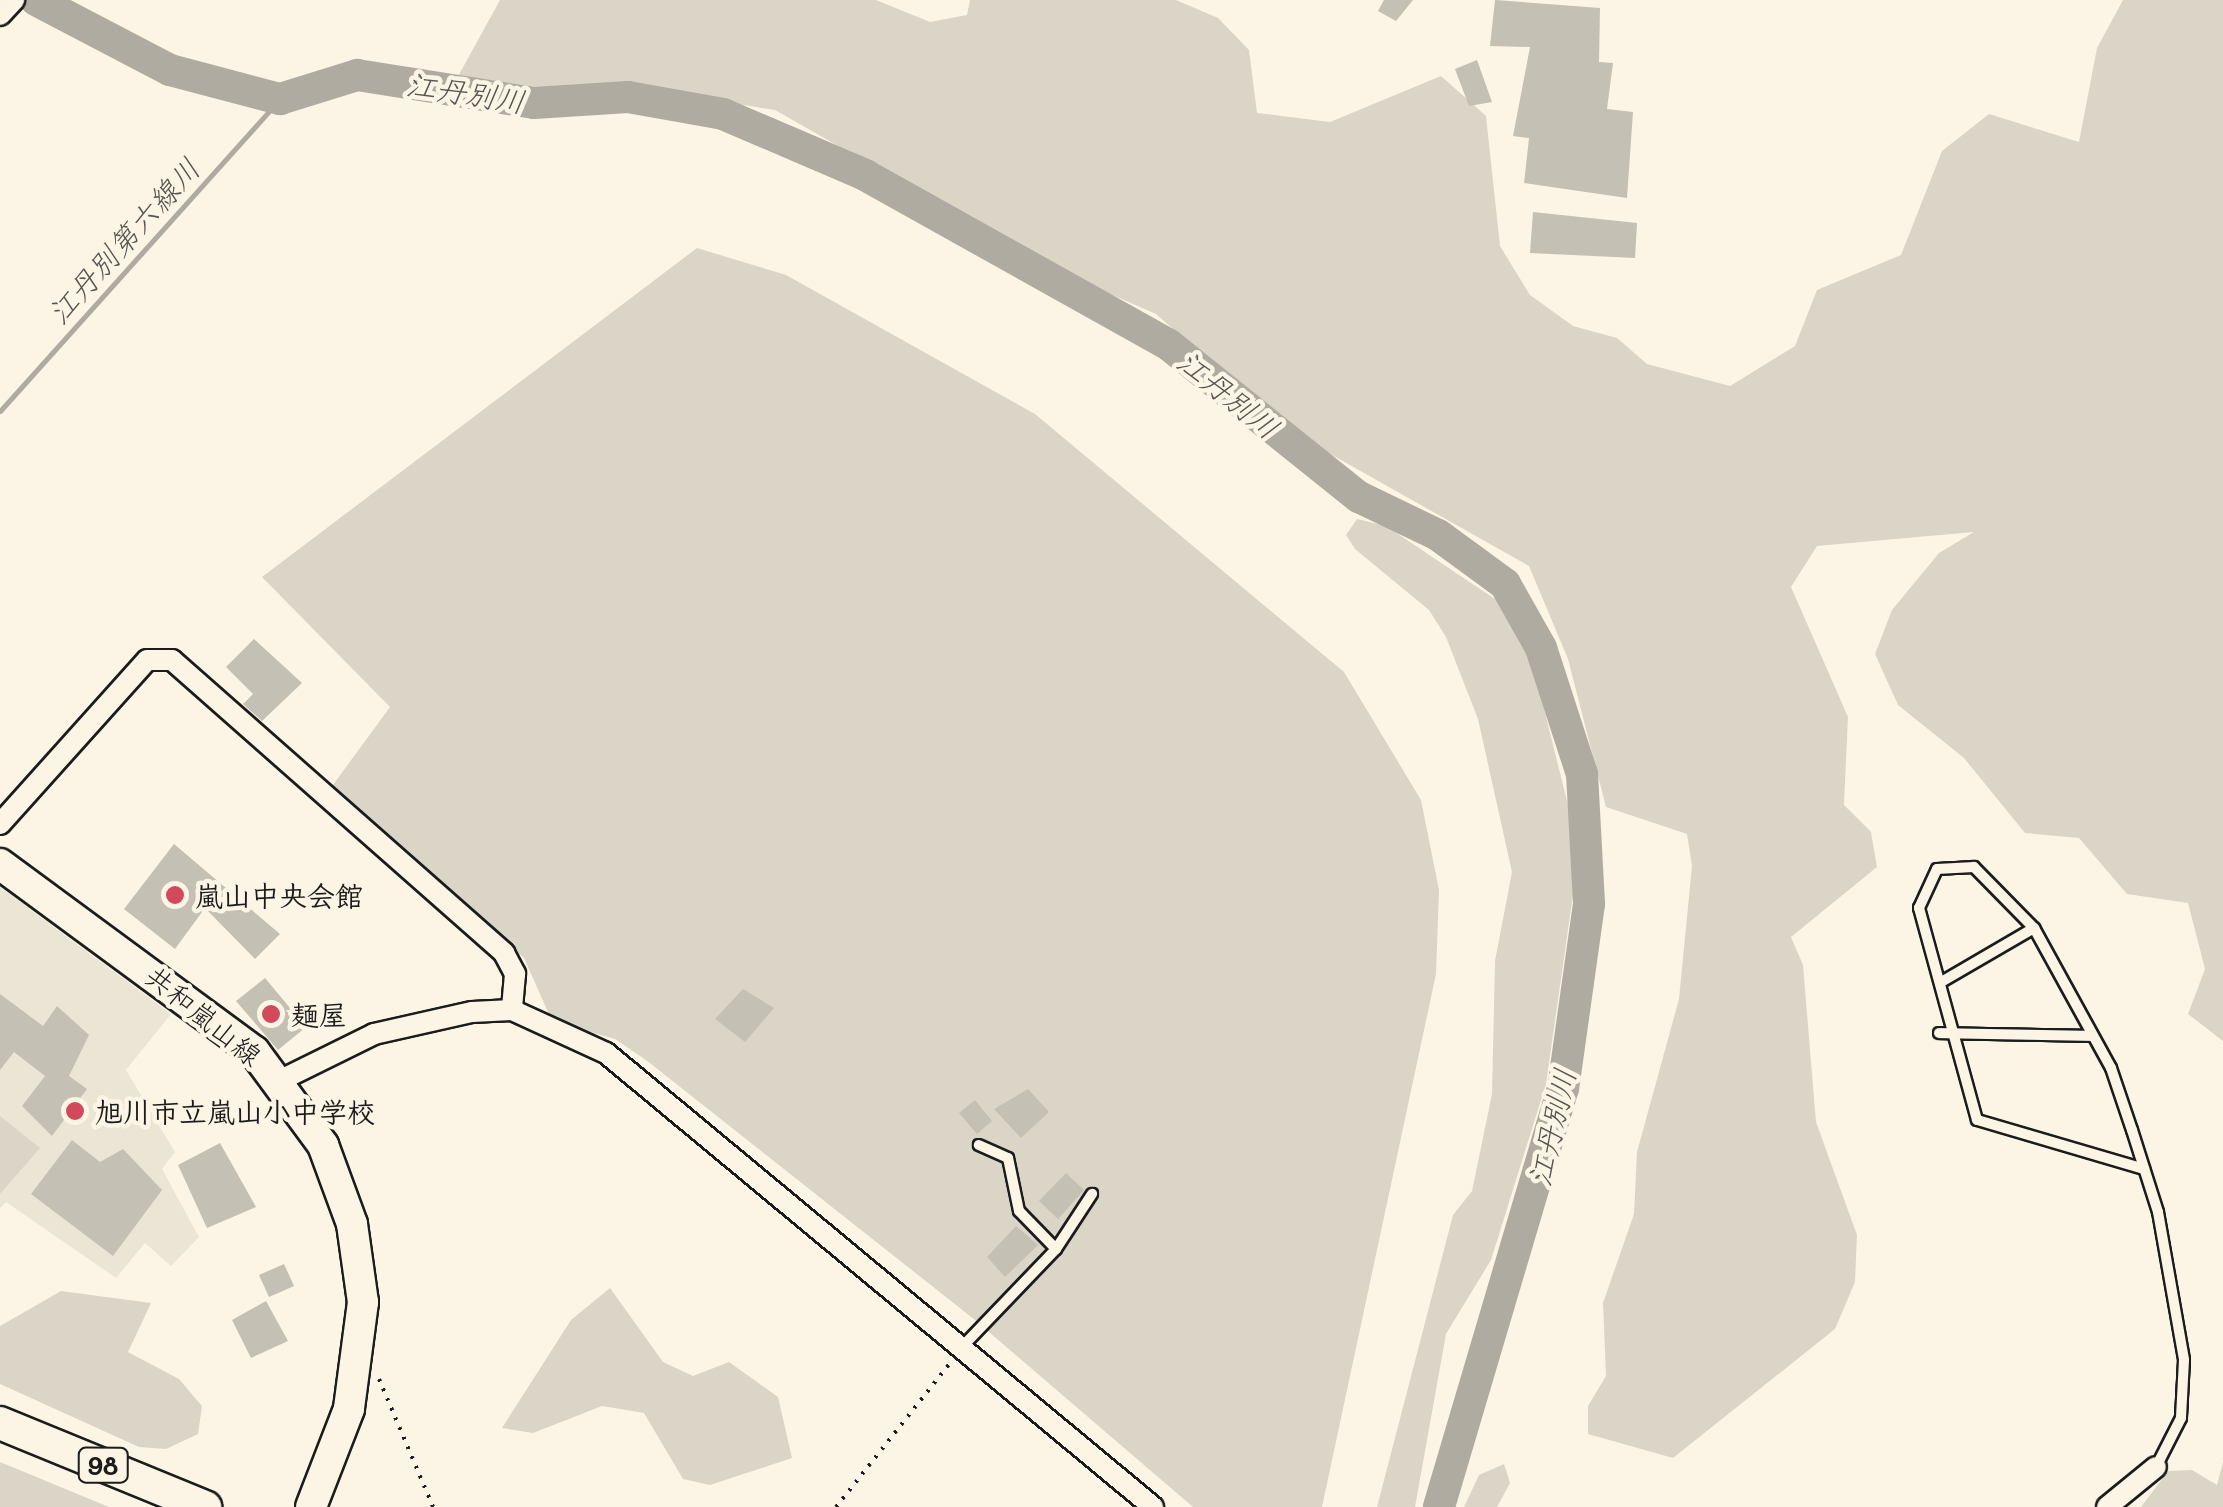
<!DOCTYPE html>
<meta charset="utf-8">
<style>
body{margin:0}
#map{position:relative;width:2223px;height:1507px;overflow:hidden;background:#fcf5e5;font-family:Mali,"Klee One",sans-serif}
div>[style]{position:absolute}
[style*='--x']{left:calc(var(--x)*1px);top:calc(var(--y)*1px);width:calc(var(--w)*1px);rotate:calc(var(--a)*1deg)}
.built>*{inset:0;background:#ebe5d6}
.green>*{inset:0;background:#dbd5c8}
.stream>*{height:5px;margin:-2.5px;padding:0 2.5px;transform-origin:2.5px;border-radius:2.5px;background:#b0aba1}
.river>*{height:32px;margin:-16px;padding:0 16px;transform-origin:16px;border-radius:16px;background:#b0aba1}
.building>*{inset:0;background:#c4c0b3}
.path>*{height:4px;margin-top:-2px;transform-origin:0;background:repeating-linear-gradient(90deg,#1c1c1c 0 2.5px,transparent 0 10.5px)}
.roads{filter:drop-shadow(2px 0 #1c1c1c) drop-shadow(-2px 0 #1c1c1c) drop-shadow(0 2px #1c1c1c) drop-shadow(0 -2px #1c1c1c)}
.lane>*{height:10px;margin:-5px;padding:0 5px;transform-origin:5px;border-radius:5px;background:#fcf5e5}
.street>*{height:20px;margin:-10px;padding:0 10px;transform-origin:10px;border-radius:10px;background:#fcf5e5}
.secondary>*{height:30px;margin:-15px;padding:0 15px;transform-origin:15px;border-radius:15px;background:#fcf5e5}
.primary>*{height:32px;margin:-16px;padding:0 16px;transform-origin:16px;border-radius:16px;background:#fcf5e5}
.dots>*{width:28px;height:28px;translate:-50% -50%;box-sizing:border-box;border:5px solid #fcf5e5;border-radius:50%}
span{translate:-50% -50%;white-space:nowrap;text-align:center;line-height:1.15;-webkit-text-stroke:9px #fcf5e5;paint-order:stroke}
.shield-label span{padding:2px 8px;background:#fcf5e5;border:2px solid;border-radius:8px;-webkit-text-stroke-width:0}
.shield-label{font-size:25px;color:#1c1c1c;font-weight:700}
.poi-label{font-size:28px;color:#1c1c1c;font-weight:700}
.left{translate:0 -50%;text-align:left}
.street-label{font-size:28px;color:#1c1c1c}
.water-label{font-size:30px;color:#575551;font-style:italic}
</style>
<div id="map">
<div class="built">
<div style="clip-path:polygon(0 887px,171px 1014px,126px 1070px,175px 1152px,162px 1169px,199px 1237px,171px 1266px,145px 1243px,116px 1278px,6px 1202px,0 1208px)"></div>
</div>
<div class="green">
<div style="clip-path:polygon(500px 0,876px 0,930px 22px,967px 15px,970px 0,1176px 0,1218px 18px,1249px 50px,1257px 113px,1330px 122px,1441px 76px,1486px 116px,1500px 246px,1530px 295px,1573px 326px,1617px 338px,1647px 364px,1730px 386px,1795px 346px,1817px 290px,1901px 255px,1942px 151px,1989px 114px,2079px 142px,2097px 48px,2123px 0,2223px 0,2223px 1041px,2188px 1014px,2205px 969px,2188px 903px,2127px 894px,2079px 838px,2025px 833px,1964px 758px,1898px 705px,1875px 654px,1892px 610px,1939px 553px,1974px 532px,1817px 546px,1791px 587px,1848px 717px,1844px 805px,1871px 832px,1877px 867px,1791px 937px,1803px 965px,1816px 1122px,1857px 1235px,1855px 1282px,1835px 1329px,1673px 1458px,1588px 1434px,1588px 1406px,1606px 1376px,1603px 1303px,1634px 1214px,1637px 1152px,1679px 999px,1692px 866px,1687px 834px,1606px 807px,1568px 659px,1529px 566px,1286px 429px,1156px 314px,1060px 272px,775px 110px,669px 93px,524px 94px,456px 80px)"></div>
<div style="clip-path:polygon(697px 248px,786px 275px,1035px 414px,1344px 672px,1421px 800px,1439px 890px,1436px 974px,1322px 1507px,1193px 1507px,975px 1320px,646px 1060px,615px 1039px,552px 1021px,524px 958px,330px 789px,390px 707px,262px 577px)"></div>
<div style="clip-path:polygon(1357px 519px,1386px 526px,1498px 601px,1531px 656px,1569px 809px,1573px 895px,1546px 1084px,1491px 1260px,1446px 1334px,1415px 1507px,1377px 1507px,1453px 1215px,1472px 1191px,1492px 1094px,1495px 961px,1512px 872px,1478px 719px,1446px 637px,1429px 610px,1355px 549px,1346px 535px)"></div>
<div style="clip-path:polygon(0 1116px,40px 1148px,0 1194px)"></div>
<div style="clip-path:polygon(610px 1288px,663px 1362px,693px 1376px,729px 1362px,778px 1397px,792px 1458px,710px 1485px,683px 1479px,644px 1413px,602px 1406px,533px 1433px,502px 1428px,571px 1320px)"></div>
<div style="clip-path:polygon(61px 1291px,151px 1303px,128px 1352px,179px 1379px,202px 1406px,198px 1434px,166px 1449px,139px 1447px,0 1384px,0 1326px)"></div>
<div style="clip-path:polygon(0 1462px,109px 1507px,0 1507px)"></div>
<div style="clip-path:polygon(2223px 1462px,2223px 1507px,2141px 1507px,2168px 1471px,2192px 1470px,2217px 1485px)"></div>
<div style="clip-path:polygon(1504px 1464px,1510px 1483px,1497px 1507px,1464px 1507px,1479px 1475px)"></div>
</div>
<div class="stream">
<div style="--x:0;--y:411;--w:419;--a:-48.1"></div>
</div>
<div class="river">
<div style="--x:36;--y:0;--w:151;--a:27.6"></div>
<div style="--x:170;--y:70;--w:114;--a:14.8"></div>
<div style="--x:280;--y:99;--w:81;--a:-17.3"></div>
<div style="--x:357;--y:75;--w:179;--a:9"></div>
<div style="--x:534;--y:103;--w:94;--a:-3.7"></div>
<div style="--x:628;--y:97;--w:97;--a:10.1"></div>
<div style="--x:723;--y:114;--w:155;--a:23.2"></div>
<div style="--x:865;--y:175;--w:348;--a:29.2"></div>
<div style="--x:1169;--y:345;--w:243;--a:38.7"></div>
<div style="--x:1359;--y:497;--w:88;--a:25.7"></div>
<div style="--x:1438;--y:535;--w:83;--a:36.2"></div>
<div style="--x:1505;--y:584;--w:73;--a:60.6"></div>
<div style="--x:1541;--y:648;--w:133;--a:72"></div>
<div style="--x:1582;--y:774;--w:130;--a:86.9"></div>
<div style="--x:1589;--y:904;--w:186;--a:98"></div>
<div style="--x:1563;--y:1088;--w:437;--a:106.5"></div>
</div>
<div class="building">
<div style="clip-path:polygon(1384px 0,1413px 0,1396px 21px,1378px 11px)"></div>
<div style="clip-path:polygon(1495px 0,1600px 8px,1599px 62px,1613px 63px,1607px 109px,1633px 112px,1627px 198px,1524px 183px,1529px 138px,1513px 136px,1530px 47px,1490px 46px)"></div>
<div style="clip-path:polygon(1477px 60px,1492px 102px,1469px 106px,1455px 69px)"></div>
<div style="clip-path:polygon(1533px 212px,1637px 223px,1635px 258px,1530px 253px)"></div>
<div style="clip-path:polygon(254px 639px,302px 683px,262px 721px,243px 704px,253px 694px,226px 667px)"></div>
<div style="clip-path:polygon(174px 844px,280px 934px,255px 959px,205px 908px,175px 949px,124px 909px)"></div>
<div style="clip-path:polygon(265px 978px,306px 1027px,278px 1050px,236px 1001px)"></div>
<div style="clip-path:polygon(743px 989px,774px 1008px,745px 1042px,715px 1019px)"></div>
<div style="clip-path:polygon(0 994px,43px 1026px,57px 1006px,89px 1035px,69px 1076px,87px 1089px,52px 1136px,22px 1106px,45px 1076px,14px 1052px,0 1070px)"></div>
<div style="clip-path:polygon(1028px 1089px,1049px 1112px,1021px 1138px,994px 1109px)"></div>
<div style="clip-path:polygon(975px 1100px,992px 1121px,977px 1134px,959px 1113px)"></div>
<div style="clip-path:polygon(72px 1140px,100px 1162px,123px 1149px,162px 1190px,113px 1256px,31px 1194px)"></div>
<div style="clip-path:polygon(220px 1143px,256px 1207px,207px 1228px,178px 1165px)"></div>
<div style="clip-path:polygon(1066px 1173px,1084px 1190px,1058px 1219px,1039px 1201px)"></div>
<div style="clip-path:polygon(1016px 1226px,1038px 1245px,1005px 1277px,987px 1257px)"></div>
<div style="clip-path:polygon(284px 1264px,294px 1286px,269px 1297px,259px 1275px)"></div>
<div style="clip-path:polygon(266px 1301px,288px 1341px,251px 1358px,232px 1320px)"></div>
</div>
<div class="path">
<div style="--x:379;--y:1379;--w:139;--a:67.1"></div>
<div style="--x:836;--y:1507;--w:184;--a:-51.6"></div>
</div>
<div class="roads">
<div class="lane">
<div style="--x:1943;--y:981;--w:105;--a:-30.2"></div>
<div style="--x:1939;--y:1033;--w:152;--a:1.1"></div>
<div style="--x:2144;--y:1169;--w:174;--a:-163.6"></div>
<div style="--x:1977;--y:1120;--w:220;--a:-105.3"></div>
<div style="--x:1919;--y:908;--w:43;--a:-65.2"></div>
<div style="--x:1937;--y:869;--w:37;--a:-3"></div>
<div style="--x:1974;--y:867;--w:86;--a:45.5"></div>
<div style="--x:2034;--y:928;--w:160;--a:61.2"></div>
<div style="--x:2111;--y:1068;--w:65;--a:71.3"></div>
<div style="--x:2132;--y:1130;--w:86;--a:72.4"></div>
<div style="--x:2158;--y:1212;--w:150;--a:80"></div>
<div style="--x:2184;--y:1360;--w:58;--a:93"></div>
<div style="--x:2181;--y:1418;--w:55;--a:117"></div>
<div style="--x:1056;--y:1249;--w:66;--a:-56.8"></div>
<div style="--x:962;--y:1347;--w:136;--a:-46.2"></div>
<div style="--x:1056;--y:1249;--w:53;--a:-134.2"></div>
<div style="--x:1019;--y:1211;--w:54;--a:-101.7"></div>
<div style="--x:1008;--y:1158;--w:32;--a:-156"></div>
</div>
<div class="street">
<div style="--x:0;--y:15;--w:21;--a:-47"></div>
<div style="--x:0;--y:824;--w:220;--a:-48.1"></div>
<div style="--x:147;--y:660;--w:25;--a:0"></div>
<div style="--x:172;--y:660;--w:443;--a:41.4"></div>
<div style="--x:504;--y:953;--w:24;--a:62"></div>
<div style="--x:515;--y:974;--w:36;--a:95"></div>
<div style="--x:281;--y:1080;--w:104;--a:-26.3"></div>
<div style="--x:374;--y:1034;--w:100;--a:-12.7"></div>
<div style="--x:472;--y:1012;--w:40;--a:-2.9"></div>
<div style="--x:512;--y:1010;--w:103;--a:24.6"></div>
<div style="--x:606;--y:1053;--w:711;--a:39.69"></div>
<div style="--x:2107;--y:1507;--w:63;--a:-39.2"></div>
</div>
<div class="secondary">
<div style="--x:0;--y:864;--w:315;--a:36.4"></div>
<div style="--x:254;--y:1051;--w:117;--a:53.7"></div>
<div style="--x:323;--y:1145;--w:84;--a:69.8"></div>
<div style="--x:352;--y:1224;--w:79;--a:82"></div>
<div style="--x:363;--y:1302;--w:108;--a:97.5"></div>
<div style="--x:349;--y:1409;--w:105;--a:111.2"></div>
</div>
<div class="primary">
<div style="--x:0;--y:1423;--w:222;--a:22.3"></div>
</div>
</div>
<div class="dots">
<div style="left:175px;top:895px;background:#d1495b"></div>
<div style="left:271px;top:1014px;background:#d1495b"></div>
<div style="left:75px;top:1111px;background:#d1495b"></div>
</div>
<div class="shield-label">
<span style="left:103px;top:1465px">98</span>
</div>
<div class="poi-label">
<span class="left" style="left:195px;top:895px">嵐山中央会館</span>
<span class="left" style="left:291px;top:1014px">麺屋</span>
<span class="left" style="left:95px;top:1111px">旭川市立嵐山小中学校</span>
</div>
<div class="street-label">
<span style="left:204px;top:1015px;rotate:39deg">共和嵐山線</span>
</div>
<div class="water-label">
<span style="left:466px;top:92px;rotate:9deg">江丹別川</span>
<span style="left:123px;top:240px;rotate:-48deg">江丹別第六線川</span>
<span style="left:1229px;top:394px;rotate:39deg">江丹別川</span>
<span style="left:1551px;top:1127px;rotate:-77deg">江丹別川</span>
</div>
</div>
